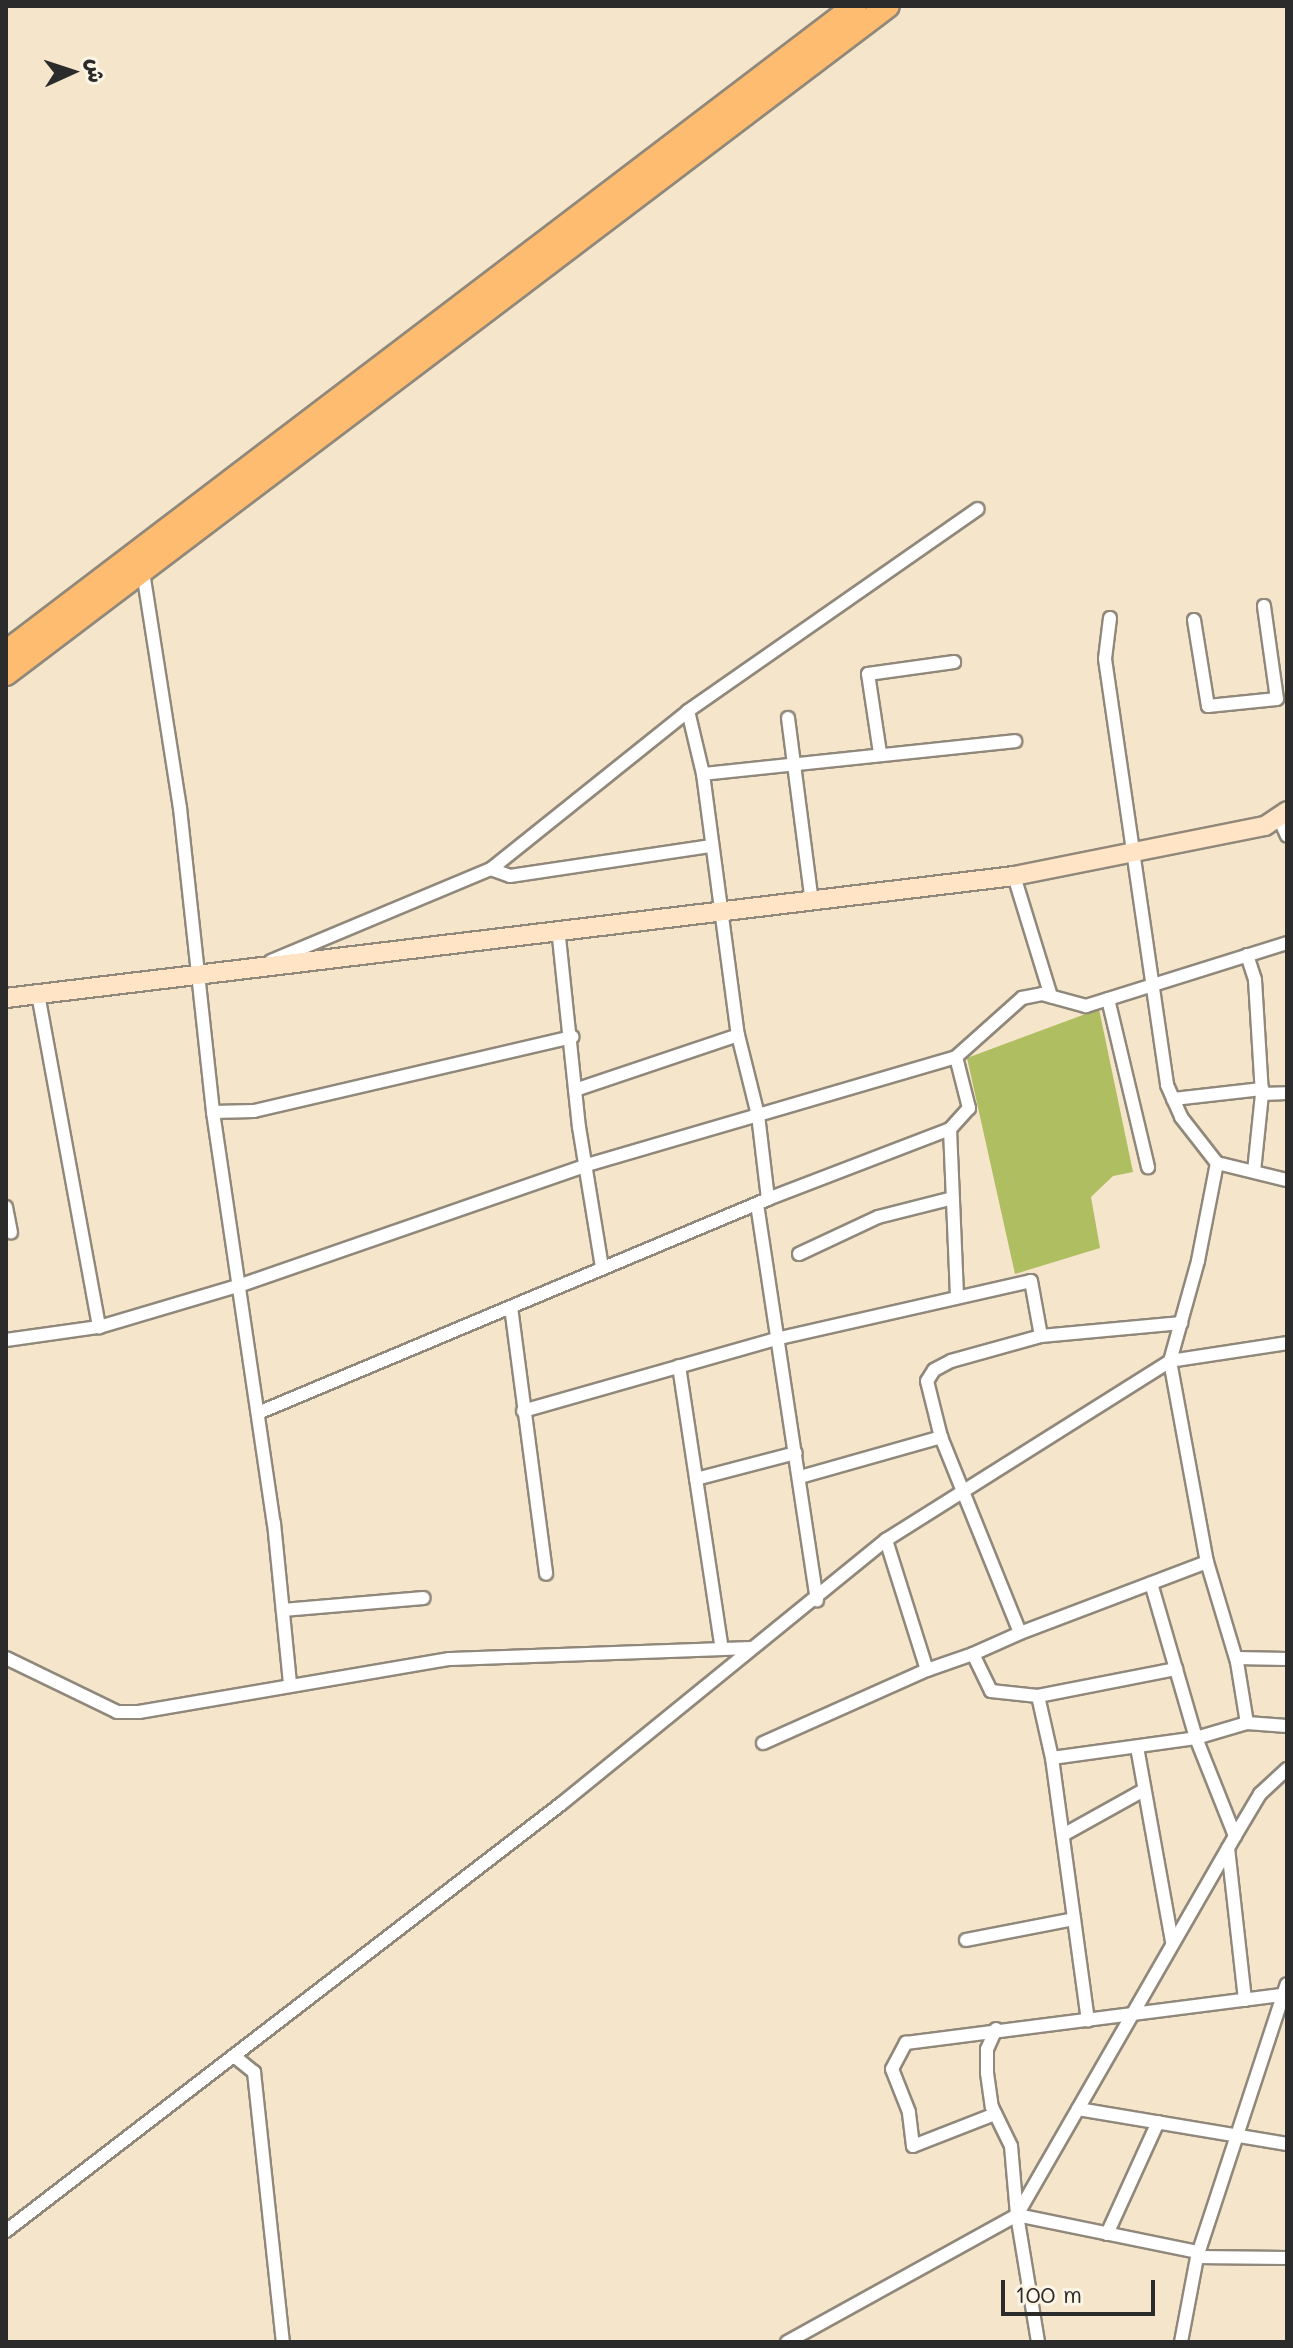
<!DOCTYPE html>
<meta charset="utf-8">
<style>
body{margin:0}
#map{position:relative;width:1293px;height:2348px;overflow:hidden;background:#f5e6cb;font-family:Mali,"Playpen Sans Arabic",sans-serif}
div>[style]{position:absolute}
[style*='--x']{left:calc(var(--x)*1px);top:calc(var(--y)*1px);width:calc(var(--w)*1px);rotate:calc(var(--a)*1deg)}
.green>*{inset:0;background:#afbe61}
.roads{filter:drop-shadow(2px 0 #90887b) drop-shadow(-2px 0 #90887b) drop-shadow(0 2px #90887b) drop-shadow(0 -2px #90887b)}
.street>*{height:12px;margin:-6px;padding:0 6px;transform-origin:6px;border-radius:6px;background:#fff}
.secondary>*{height:18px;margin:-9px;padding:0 9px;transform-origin:9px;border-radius:9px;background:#ffe4c6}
.highway>*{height:22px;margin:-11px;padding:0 11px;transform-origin:11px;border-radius:11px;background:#febc70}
span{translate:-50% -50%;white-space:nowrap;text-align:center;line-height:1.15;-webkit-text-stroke:8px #fcf5e5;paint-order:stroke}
.frame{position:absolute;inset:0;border:8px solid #2b2b2b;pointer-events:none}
.north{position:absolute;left:32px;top:32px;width:80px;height:80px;-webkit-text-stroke:6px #fcf5e5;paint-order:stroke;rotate:87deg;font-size:22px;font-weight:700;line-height:32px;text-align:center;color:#2b2b2b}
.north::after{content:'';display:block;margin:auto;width:28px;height:36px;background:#2b2b2b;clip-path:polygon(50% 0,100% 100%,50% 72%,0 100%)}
.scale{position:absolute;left:1001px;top:2280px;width:154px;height:36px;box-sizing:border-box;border:4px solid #2b2b2b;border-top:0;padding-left:10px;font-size:24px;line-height:28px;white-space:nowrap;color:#2b2b2b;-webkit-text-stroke:6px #fcf5e5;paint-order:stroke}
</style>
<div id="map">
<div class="green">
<div style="clip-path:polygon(1099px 1009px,1133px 1172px,1113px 1176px,1091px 1197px,1100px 1248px,1015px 1274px,967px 1058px)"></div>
</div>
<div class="roads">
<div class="street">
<div style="--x:143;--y:572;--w:239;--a:81.1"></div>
<div style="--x:180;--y:808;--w:306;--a:83.8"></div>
<div style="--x:213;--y:1112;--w:416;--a:81.6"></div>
<div style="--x:274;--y:1523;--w:161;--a:84.3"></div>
<div style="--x:1110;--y:618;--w:41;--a:97"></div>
<div style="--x:1105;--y:659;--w:430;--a:81.7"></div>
<div style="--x:1167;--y:1085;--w:35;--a:66"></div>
<div style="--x:1181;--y:1117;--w:58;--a:52"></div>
<div style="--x:1217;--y:1163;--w:72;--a:13.7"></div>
<div style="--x:1194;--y:620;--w:87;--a:80.8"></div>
<div style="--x:1208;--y:706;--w:69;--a:-5.8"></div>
<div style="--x:1277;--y:699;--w:94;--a:-98"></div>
<div style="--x:688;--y:711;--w:65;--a:76.6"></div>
<div style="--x:703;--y:774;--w:263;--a:82.4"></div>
<div style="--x:738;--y:1035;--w:82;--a:76"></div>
<div style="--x:758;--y:1115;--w:85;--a:83.2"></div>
<div style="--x:788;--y:718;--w:186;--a:82.6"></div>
<div style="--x:880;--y:753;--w:80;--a:-98.6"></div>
<div style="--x:868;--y:674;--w:87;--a:-7.9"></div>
<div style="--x:703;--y:774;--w:314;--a:-6"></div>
<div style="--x:1280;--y:820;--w:17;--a:66"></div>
<div style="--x:491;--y:869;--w:20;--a:20"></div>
<div style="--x:510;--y:876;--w:202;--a:-8.5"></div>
<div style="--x:1014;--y:876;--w:126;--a:72.9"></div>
<div style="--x:558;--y:928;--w:200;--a:84"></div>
<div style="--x:579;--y:1127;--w:143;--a:80.7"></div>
<div style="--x:1247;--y:955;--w:26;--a:72"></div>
<div style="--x:1255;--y:980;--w:114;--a:86.5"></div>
<div style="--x:1262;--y:1094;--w:78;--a:95.9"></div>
<div style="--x:271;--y:961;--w:238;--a:-22.7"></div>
<div style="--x:491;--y:869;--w:253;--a:-38.7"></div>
<div style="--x:688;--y:711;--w:353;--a:-34.9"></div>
<div style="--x:38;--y:994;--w:339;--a:79.6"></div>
<div style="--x:1108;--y:999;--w:173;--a:76.6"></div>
<div style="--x:956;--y:1057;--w:89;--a:-41.8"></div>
<div style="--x:1022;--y:998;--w:20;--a:-11"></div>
<div style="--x:1042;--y:994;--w:46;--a:15.3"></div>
<div style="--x:1086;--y:1006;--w:211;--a:-17.4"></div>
<div style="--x:575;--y:1090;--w:172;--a:-18.6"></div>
<div style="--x:1262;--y:1094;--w:25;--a:-2"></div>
<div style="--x:1173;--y:1099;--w:90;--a:-6.4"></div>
<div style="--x:213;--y:1112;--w:41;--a:-1.4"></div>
<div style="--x:254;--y:1111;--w:327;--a:-13.1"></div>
<div style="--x:950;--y:1129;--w:168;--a:87.6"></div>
<div style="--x:1217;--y:1163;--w:100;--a:101"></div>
<div style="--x:1198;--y:1261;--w:104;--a:105.6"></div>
<div style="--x:1170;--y:1361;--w:204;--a:79.6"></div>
<div style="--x:1207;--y:1562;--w:104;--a:73.3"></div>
<div style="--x:1237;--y:1662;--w:62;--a:80.7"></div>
<div style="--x:757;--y:1204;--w:401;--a:81.4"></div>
<div style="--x:6;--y:1207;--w:26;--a:79"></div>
<div style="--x:799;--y:1254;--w:87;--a:-25.1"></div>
<div style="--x:878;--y:1217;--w:77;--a:-14.2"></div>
<div style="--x:511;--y:1307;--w:269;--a:82.5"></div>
<div style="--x:1041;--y:1336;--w:93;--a:164.5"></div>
<div style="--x:951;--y:1361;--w:19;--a:152"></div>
<div style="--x:934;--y:1370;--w:13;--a:122"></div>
<div style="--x:927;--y:1381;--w:58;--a:76"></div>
<div style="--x:941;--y:1437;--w:211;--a:68"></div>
<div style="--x:1020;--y:1633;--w:200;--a:-20.8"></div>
<div style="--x:6;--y:1340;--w:94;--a:-8"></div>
<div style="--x:99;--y:1327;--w:148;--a:-16.5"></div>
<div style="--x:241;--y:1285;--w:366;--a:-19.1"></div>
<div style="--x:587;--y:1165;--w:384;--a:-16.3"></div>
<div style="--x:956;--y:1057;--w:53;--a:75.7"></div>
<div style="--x:969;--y:1108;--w:28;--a:132"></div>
<div style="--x:950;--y:1129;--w:195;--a:159"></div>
<div style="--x:768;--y:1199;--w:553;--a:157.24"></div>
<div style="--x:679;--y:1366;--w:286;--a:81.4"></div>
<div style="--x:523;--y:1411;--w:267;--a:-15.9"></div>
<div style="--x:780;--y:1338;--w:257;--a:-12.8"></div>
<div style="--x:1031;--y:1281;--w:56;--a:79.7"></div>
<div style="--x:1041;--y:1336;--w:141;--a:-5.3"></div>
<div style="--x:800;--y:1477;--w:147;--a:-15.8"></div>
<div style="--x:696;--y:1479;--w:103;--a:-14.6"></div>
<div style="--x:886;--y:1540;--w:136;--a:72.5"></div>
<div style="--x:927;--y:1670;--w:49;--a:-19.2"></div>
<div style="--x:973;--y:1654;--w:41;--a:64.1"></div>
<div style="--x:991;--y:1691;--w:47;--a:6.1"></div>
<div style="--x:1038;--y:1696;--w:64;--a:77.3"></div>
<div style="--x:1052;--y:1758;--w:145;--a:-7.9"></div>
<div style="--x:1196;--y:1738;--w:53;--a:-16.4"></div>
<div style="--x:1247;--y:1723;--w:40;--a:4.3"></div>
<div style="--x:283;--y:1610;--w:141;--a:-4.9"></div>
<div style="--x:973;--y:1654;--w:51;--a:-24.1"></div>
<div style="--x:6;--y:1658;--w:123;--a:25.9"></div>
<div style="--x:117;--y:1712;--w:22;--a:0"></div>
<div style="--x:139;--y:1712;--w:315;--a:-9.7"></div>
<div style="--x:450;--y:1659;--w:302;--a:-2.1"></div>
<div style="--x:1236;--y:1658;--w:51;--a:1.1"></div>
<div style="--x:1038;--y:1696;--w:141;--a:-11.1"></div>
<div style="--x:763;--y:1743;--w:180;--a:-24"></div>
<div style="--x:1137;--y:1747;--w:198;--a:79.8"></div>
<div style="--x:1052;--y:1758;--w:265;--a:82.2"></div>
<div style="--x:1063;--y:1835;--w:93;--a:-29.1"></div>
<div style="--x:1235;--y:1836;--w:49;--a:-59.2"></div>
<div style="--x:1260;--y:1794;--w:37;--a:-43"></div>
<div style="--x:1228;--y:1848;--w:153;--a:83.6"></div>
<div style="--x:966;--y:1940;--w:110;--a:-11"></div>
<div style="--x:996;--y:2029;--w:22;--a:114"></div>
<div style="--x:987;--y:2049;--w:24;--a:90"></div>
<div style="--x:987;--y:2073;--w:34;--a:82"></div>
<div style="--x:992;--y:2107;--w:43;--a:64"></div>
<div style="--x:1011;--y:2146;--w:69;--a:85"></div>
<div style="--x:1017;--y:2215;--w:129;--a:80.6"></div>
<div style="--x:234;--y:2056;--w:26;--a:39"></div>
<div style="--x:254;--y:2072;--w:272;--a:83.9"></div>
<div style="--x:1078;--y:2109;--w:212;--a:9.5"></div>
<div style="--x:995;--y:2114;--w:88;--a:158.7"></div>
<div style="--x:913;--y:2146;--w:34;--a:-97"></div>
<div style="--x:909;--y:2112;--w:46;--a:-111.6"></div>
<div style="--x:892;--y:2069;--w:30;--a:-62"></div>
<div style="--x:906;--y:2043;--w:384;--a:-7.3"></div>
<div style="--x:1017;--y:2215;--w:185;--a:11.6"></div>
<div style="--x:6;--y:2231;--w:700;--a:-37.57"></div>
<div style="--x:561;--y:1804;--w:419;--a:-39.1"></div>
<div style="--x:886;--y:1540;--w:336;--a:-32.2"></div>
<div style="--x:1170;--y:1361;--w:118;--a:-8.7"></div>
<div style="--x:1107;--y:2234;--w:123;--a:-65.5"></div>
<div style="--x:1197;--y:2257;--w:90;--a:0.6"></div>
<div style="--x:787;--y:2342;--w:263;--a:-28.9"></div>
<div style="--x:1017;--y:2215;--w:437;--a:-60.1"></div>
<div style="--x:1235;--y:1836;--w:105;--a:-111.7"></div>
<div style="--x:1196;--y:1738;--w:161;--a:-106.2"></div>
<div style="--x:1181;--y:2342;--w:86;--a:-79.3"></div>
<div style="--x:1197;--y:2257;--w:287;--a:-71.8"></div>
</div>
<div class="secondary">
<div style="--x:6;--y:998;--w:1015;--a:-6.9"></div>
<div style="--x:1014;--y:876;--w:256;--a:-11.3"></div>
<div style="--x:1265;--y:826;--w:27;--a:-34"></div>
</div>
<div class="highway">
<div style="--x:6;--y:652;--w:1067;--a:-37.27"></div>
<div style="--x:6;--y:674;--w:1106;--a:-37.14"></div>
</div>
</div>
<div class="frame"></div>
<div class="north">ش</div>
<div class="scale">100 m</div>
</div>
